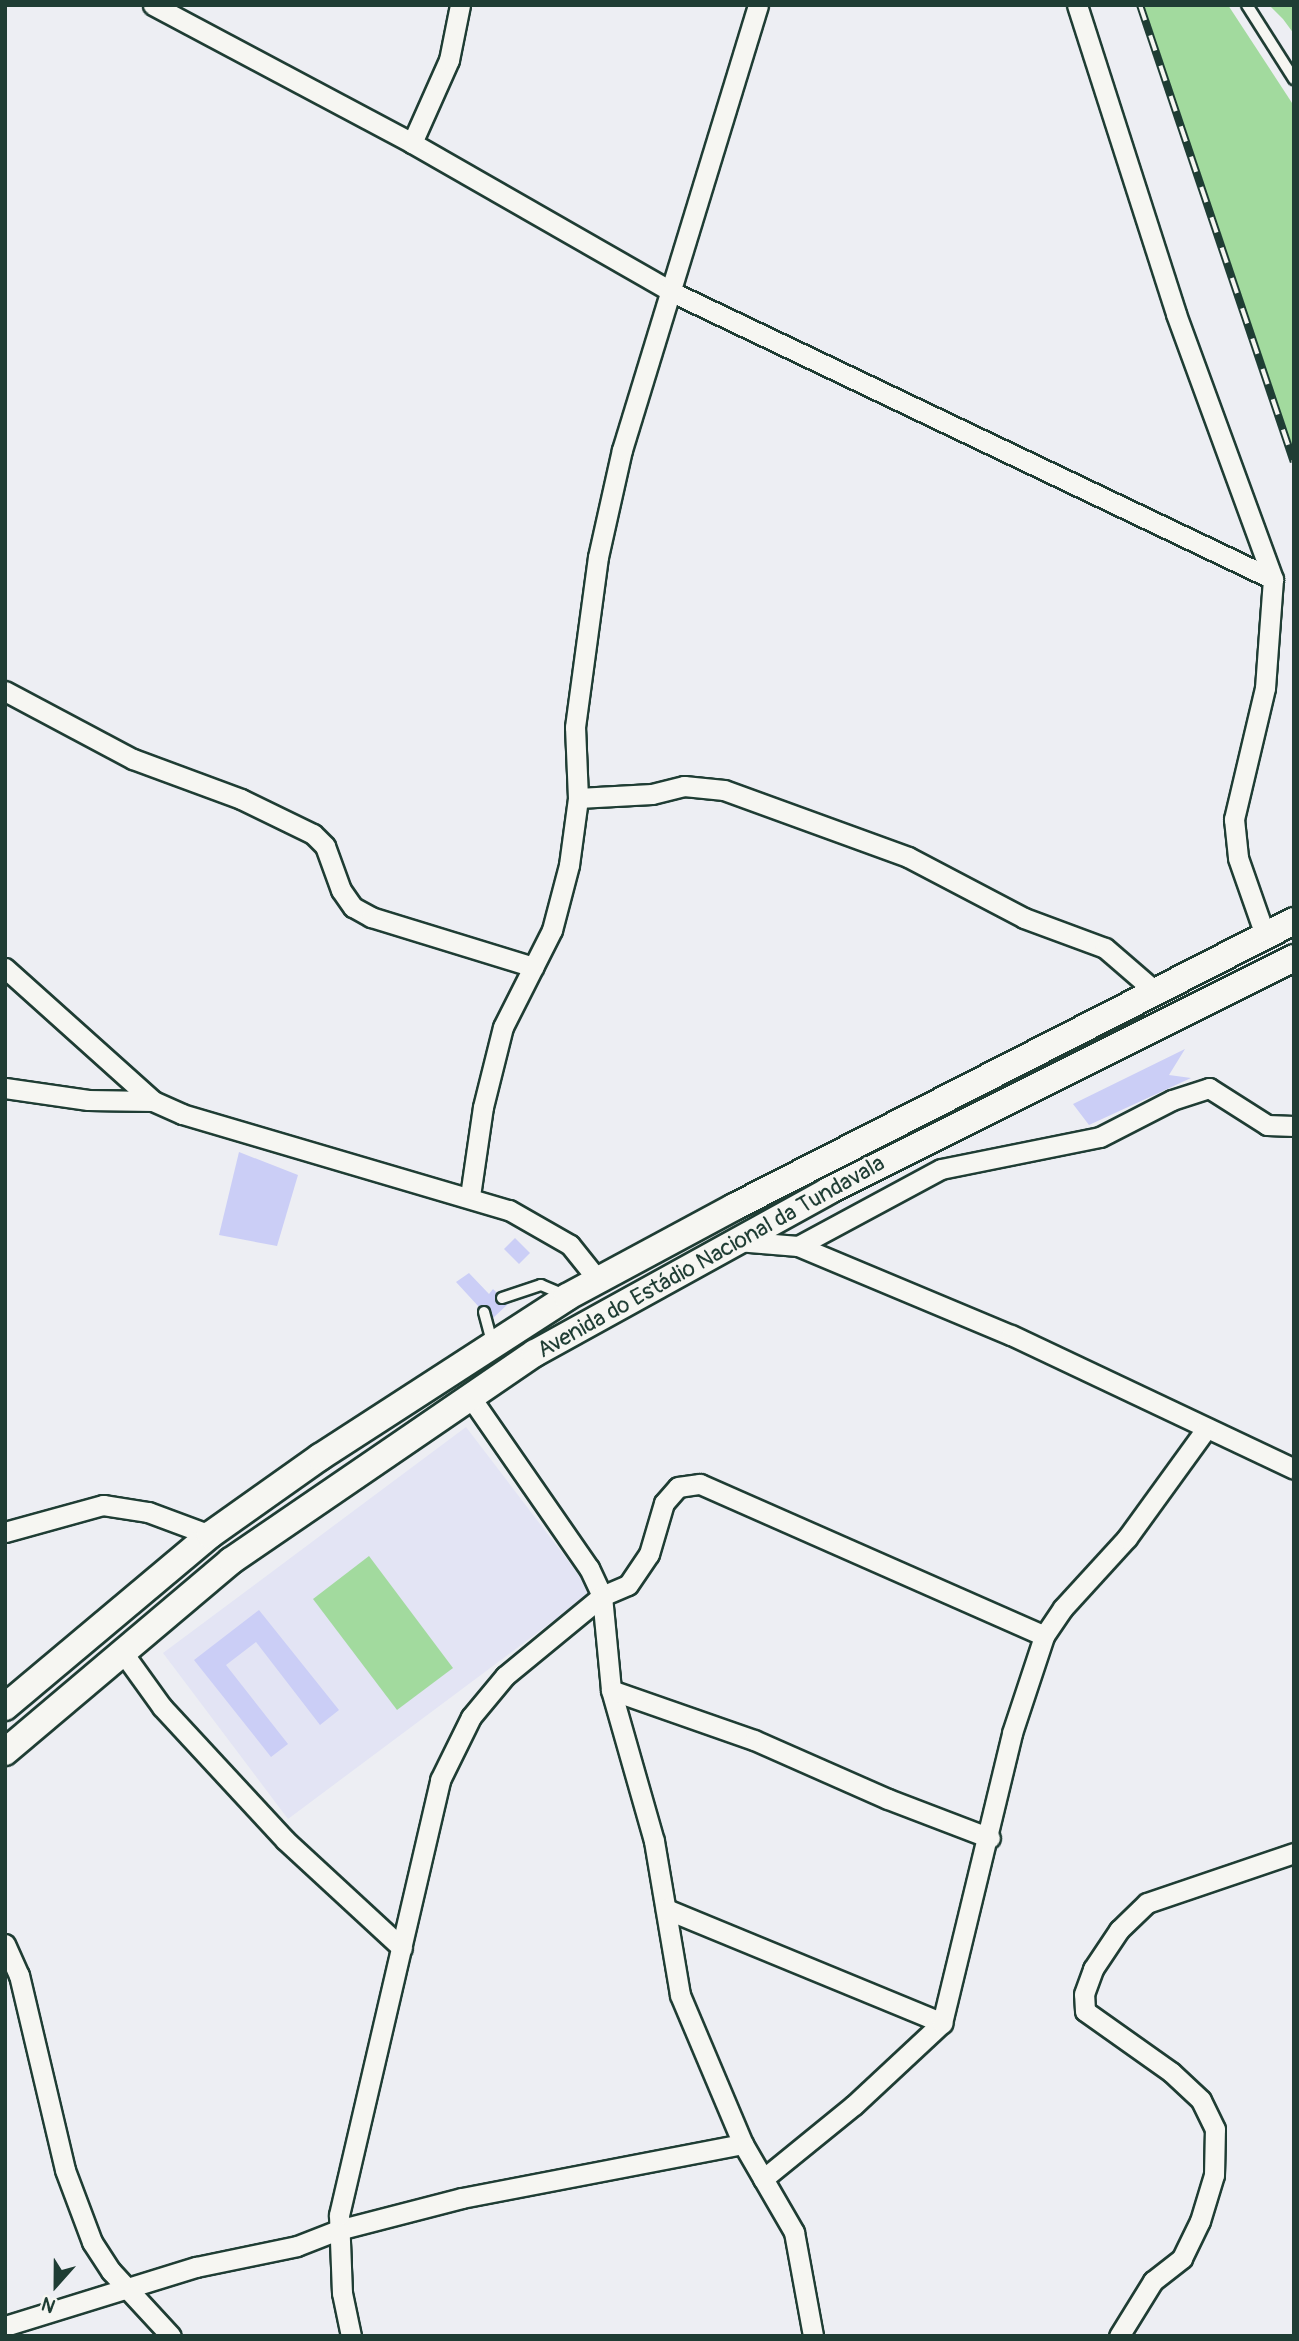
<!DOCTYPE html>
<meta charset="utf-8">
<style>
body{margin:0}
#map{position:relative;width:1299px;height:2341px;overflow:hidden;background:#edeef3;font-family:Pangolin,sans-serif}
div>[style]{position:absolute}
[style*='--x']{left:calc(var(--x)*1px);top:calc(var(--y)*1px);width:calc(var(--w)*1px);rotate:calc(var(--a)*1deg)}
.built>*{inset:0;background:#e3e4f4}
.green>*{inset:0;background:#a2da9e}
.building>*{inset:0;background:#cbcef6}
.roads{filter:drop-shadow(2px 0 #1f3d34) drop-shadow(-2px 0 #1f3d34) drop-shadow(0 2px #1f3d34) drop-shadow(0 -2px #1f3d34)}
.lane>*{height:10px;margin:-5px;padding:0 5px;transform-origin:5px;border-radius:5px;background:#f6f6f2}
.street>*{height:19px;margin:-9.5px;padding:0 9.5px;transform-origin:9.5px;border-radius:9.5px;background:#f6f6f2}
.secondary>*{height:26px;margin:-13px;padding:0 13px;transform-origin:13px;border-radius:13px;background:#f6f6f2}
.rail>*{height:8px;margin-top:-4px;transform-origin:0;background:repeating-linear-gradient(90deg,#f6f6f2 0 16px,#1f3d34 0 32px);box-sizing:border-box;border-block:2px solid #1f3d34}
span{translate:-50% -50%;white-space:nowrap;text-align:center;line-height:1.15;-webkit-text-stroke:5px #f6f6f2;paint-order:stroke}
.street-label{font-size:23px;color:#1f3d34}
.frame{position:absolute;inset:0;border:7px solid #1f3d34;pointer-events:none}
.north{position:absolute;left:21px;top:2250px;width:70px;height:70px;-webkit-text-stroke:5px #f6f6f2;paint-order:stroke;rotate:201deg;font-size:19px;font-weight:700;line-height:28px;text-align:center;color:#1f3d34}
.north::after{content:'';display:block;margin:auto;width:24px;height:32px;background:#1f3d34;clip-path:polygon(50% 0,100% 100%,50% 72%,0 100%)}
</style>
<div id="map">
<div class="built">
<div style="clip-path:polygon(466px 1427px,592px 1592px,288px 1819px,163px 1653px)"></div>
</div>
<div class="green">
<div style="clip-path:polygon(1140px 5px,1228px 5px,1294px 106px,1294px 460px)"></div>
<div style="clip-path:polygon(1269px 5px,1294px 5px,1294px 34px,1283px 19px)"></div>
<div style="clip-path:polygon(369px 1556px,453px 1668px,397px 1710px,313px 1599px)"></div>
</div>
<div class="building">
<div style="clip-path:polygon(1185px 1049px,1169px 1075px,1191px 1078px,1089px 1125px,1073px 1104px)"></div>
<div style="clip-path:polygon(239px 1152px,298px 1175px,277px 1246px,219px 1235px)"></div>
<div style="clip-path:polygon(515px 1238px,530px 1253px,519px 1264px,504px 1249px)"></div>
<div style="clip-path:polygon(469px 1273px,489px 1294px,493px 1289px,497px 1293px,498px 1304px,508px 1304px,493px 1318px,489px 1306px,479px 1307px,456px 1282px)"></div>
<div style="clip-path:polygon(259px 1610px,339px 1710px,320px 1725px,256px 1642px,226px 1665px,288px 1744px,271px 1757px,194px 1660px)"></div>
</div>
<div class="roads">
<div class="lane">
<div style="--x:1247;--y:5;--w:88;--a:57.6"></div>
<div style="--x:502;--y:1298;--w:41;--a:-18.4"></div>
<div style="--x:541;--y:1285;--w:25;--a:23"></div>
<div style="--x:484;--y:1312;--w:30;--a:75"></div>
</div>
<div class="street">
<div style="--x:153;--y:5;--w:293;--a:28"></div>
<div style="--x:412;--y:143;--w:300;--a:29.8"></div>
<div style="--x:672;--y:292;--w:666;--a:25.53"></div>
<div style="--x:1077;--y:5;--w:324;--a:72.2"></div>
<div style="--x:1176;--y:314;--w:282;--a:69.9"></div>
<div style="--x:1273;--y:579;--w:109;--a:94.2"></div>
<div style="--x:1265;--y:688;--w:135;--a:103.3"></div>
<div style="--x:1234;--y:819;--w:39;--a:84"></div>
<div style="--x:1238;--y:858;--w:82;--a:70.7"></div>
<div style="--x:412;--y:143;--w:91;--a:-66"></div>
<div style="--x:449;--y:60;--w:56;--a:-78.7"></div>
<div style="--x:5;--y:691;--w:145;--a:28"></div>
<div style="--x:133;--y:759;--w:115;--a:20.3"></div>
<div style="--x:241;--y:799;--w:80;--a:25.9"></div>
<div style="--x:313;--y:834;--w:17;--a:45"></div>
<div style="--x:325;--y:846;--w:47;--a:70"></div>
<div style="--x:341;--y:890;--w:21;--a:55"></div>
<div style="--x:353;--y:907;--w:21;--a:29"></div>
<div style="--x:371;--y:917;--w:170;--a:17.1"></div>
<div style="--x:578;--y:798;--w:74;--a:-3.1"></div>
<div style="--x:652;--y:794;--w:33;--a:-14"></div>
<div style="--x:684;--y:786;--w:40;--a:5.7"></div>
<div style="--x:724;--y:790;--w:196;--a:20"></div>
<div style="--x:908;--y:857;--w:131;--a:27.7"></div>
<div style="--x:1024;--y:918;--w:86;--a:20.3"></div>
<div style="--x:1105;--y:948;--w:67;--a:40.8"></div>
<div style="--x:5;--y:968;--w:199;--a:41.9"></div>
<div style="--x:153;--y:1101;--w:32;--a:24"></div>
<div style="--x:182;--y:1114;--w:341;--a:16.4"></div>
<div style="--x:509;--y:1210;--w:70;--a:29.8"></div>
<div style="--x:570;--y:1245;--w:45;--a:51.3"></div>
<div style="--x:5;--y:1088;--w:84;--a:8.2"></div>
<div style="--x:88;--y:1100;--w:65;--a:0.9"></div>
<div style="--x:470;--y:1196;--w:90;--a:-81.7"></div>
<div style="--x:483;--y:1107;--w:82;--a:-76"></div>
<div style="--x:503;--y:1027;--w:109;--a:-63.2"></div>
<div style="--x:552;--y:930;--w:67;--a:-75.3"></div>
<div style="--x:569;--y:865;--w:68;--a:-82.3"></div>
<div style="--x:578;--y:798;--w:71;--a:-92.4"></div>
<div style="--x:575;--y:727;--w:172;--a:-82.3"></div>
<div style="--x:598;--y:557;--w:110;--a:-77.4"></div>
<div style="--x:622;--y:450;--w:465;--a:-73"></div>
<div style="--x:737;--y:1241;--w:61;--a:4.7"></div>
<div style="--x:798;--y:1246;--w:231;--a:22.7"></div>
<div style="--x:1011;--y:1335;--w:313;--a:25.3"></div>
<div style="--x:798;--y:1246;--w:162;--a:-28.3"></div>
<div style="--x:941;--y:1169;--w:162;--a:-11.4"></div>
<div style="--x:1100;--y:1137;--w:81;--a:-27.2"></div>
<div style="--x:1172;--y:1100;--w:39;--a:-18"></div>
<div style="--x:1209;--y:1088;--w:69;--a:32.5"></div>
<div style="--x:1267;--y:1125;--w:27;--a:2"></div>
<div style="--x:469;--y:1395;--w:211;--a:55.3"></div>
<div style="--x:589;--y:1568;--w:31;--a:65"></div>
<div style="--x:602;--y:1596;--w:94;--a:84.5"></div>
<div style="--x:611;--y:1690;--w:157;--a:74.1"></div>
<div style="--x:654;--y:1841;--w:156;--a:80.4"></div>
<div style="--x:680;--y:1995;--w:162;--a:67.1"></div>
<div style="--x:743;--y:2144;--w:102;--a:59.9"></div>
<div style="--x:794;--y:2232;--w:106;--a:79.6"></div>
<div style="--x:5;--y:1532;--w:102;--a:-15.4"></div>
<div style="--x:103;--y:1505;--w:46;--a:8.8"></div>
<div style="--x:148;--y:1512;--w:66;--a:20.4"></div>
<div style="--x:121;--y:1650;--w:70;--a:54.3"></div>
<div style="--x:162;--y:1707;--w:181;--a:47.2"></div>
<div style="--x:285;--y:1840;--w:159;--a:42.7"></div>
<div style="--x:611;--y:1690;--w:151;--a:19.3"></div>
<div style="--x:754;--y:1740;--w:146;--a:23.8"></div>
<div style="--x:888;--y:1799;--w:109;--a:20.9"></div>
<div style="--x:666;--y:1909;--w:299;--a:22.4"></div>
<div style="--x:5;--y:1944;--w:34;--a:66"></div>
<div style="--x:19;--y:1975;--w:200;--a:76.7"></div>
<div style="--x:65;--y:2170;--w:77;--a:69.4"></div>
<div style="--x:92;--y:2242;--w:35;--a:57"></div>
<div style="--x:111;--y:2271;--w:88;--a:47.3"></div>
<div style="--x:763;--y:2179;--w:117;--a:-39.1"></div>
<div style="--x:854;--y:2105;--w:120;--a:-43"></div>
<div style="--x:942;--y:2023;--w:298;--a:-76.4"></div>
<div style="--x:1012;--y:1733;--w:102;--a:-71.7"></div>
<div style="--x:1044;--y:1636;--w:34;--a:-56"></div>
<div style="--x:1063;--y:1608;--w:95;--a:-47.6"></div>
<div style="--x:1127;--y:1538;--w:135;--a:-54.1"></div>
<div style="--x:5;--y:2326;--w:200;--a:-17.2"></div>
<div style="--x:196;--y:2267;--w:103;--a:-11.7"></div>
<div style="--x:297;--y:2246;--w:44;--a:-21.3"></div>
<div style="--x:338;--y:2230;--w:128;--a:-14.5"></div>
<div style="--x:462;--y:2198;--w:286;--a:-10.9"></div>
<div style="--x:351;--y:2336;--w:44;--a:-101.8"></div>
<div style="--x:342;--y:2293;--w:78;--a:-92.2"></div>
<div style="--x:339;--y:2215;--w:447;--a:-76.9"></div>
<div style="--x:440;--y:1780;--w:70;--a:-63.8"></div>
<div style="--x:471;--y:1717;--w:53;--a:-50.3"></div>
<div style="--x:505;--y:1676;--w:126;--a:-39.5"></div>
<div style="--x:602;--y:1596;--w:28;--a:-23"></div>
<div style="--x:628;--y:1585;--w:37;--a:-56"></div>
<div style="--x:649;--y:1554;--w:53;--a:-73.6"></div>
<div style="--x:664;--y:1503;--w:21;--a:-49"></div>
<div style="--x:678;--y:1487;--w:22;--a:-8"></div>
<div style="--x:700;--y:1484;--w:376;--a:23.8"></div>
<div style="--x:1119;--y:2336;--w:65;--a:-58.3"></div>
<div style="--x:1153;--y:2281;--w:37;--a:-38"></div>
<div style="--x:1182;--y:2258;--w:41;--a:-64.1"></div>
<div style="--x:1200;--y:2221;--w:48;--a:-73.1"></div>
<div style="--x:1214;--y:2175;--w:46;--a:-88.8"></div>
<div style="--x:1215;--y:2129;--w:32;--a:-116"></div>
<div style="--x:1201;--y:2100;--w:41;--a:-137"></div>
<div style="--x:1171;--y:2072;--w:105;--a:-144.7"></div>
<div style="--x:1085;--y:2011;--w:17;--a:-93"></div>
<div style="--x:1084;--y:1994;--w:27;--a:-70"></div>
<div style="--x:1093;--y:1969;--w:47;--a:-56.3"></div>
<div style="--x:1119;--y:1930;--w:39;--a:-44"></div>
<div style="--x:1147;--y:1903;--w:155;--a:-18.8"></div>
</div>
<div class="secondary">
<div style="--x:5;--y:1707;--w:268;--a:-40"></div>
<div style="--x:210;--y:1535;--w:135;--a:-35.3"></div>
<div style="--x:320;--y:1457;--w:294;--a:-32.9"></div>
<div style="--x:567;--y:1297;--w:190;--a:-28.3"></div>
<div style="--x:734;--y:1207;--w:629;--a:-27.05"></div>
<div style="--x:5;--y:1752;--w:296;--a:-40.2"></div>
<div style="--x:231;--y:1561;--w:368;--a:-34.4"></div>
<div style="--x:535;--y:1353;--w:335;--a:-28.9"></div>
<div style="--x:828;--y:1191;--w:521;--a:-26.57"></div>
</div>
</div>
<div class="rail">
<div style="--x:1140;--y:5;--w:482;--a:71.4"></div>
</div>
<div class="street-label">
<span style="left:711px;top:1257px;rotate:-29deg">Avenida do Estádio Nacional da Tundavala</span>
</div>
<div class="frame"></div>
<div class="north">N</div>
</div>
